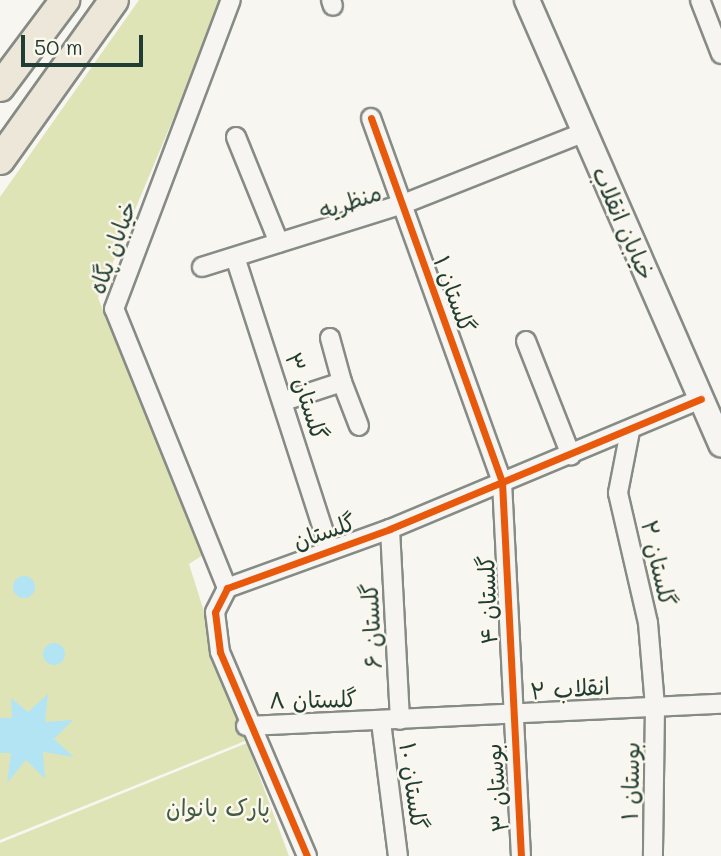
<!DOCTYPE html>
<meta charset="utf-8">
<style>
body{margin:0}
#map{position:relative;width:721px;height:856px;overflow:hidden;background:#f8f6f0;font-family:Mali,"Playpen Sans Arabic",sans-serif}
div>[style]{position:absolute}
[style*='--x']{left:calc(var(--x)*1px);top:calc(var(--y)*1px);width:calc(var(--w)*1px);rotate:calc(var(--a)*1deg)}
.green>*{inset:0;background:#dfe4b7}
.water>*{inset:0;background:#b2e4f4}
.round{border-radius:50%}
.roads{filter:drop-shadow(2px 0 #868b86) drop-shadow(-2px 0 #868b86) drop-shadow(0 2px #868b86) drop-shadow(0 -2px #868b86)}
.minor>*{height:18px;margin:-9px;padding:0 9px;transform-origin:9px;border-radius:9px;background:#f6f5f1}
.secondary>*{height:24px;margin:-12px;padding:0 12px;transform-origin:12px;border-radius:12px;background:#f6f5f1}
.primary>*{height:28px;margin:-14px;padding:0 14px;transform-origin:14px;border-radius:14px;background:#ece7d8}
.cycleway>*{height:7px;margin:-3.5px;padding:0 3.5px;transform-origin:3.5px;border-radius:3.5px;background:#e8590c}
span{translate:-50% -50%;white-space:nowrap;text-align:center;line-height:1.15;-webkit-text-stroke:5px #fbf7ec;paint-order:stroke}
.street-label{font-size:23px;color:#1f3d34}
.park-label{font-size:23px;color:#415b45}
.scale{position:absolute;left:21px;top:35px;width:122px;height:32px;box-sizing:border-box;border:4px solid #1f3d34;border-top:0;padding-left:9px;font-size:21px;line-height:24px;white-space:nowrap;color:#1f3d34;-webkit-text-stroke:5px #fbf7ec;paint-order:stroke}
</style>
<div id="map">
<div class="green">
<div style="clip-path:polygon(139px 0,223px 0,98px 298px,203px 555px,189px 564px,245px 741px,0 840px,0 197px)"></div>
<div style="clip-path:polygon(247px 743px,289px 856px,0 856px,0 843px)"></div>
</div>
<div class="water">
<div class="round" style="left:13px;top:576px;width:22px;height:22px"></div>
<div class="round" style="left:43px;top:643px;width:22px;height:22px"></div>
<div style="clip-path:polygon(48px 694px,45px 722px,73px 720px,54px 739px,74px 757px,43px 752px,45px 779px,26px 760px,7px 783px,11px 753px,0 753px,0 718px,12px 718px,11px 698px,28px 712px)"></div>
</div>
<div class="roads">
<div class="minor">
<div style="--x:331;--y:0;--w:6;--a:72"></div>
<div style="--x:700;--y:0;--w:58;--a:68.7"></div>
<div style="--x:371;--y:118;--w:387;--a:70.2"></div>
<div style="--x:502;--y:482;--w:374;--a:87.1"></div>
<div style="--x:236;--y:137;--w:114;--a:67.9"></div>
<div style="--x:236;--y:260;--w:303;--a:72.1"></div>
<div style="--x:202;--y:267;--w:211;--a:-17.4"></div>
<div style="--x:403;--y:204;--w:196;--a:-21.6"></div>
<div style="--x:330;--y:338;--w:46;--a:74.7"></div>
<div style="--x:526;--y:341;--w:123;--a:68.5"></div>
<div style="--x:284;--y:401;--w:61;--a:-18.1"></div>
<div style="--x:342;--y:382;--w:47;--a:68.9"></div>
<div style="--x:630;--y:431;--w:63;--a:101"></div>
<div style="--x:618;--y:493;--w:133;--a:77"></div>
<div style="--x:648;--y:623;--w:84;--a:85.2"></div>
<div style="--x:655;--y:707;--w:149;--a:90.8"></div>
<div style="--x:390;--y:529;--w:191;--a:87"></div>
<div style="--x:227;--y:588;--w:301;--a:-112"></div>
<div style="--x:114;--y:309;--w:330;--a:-69.3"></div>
<div style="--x:381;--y:722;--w:135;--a:82.8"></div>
<div style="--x:246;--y:726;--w:476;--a:-2.7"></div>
<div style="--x:307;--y:856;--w:222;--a:-113.1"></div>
<div style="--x:220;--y:652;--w:40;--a:-97.1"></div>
<div style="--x:215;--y:612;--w:27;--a:-63"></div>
<div style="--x:227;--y:588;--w:173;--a:-19.9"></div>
<div style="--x:390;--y:529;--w:337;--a:-22.7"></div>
</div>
<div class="secondary">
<div style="--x:527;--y:0;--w:485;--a:66.4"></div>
</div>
<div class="primary">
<div style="--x:0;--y:87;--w:109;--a:-53.2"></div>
<div style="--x:0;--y:160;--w:196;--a:-54.5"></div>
</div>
</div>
<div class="cycleway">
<div style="--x:371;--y:118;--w:387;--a:70.2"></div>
<div style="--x:502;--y:482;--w:374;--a:87.1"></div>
<div style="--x:307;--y:856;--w:222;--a:-113.1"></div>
<div style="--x:220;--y:652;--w:40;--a:-97.1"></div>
<div style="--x:215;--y:612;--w:27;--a:-63"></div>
<div style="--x:227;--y:588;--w:173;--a:-19.9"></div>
<div style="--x:390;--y:529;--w:337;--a:-22.7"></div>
</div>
<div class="street-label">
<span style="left:350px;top:201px;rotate:-18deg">منظریه</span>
<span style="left:624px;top:223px;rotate:66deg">خیابان انقلاب</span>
<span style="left:112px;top:247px;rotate:-70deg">خیابان پگاه</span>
<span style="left:455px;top:294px;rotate:70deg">گلستان ۱</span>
<span style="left:307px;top:396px;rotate:72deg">گلستان ۳</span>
<span style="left:324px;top:531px;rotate:-19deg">گلستان</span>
<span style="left:659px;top:563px;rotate:77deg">گلستان ۲</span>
<span style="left:487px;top:600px;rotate:-92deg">گلستان ۴</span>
<span style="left:371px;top:626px;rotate:-93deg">گلستان ۶</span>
<span style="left:570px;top:688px;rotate:-4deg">انقلاب ۲</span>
<span style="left:313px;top:699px;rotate:-1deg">گلستان ۸</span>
<span style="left:630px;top:781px;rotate:-89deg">بوستان ۱</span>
<span style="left:414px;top:786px;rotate:82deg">گلستان ۱۰</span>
<span style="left:496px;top:788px;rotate:-95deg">بوستان ۳</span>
</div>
<div class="park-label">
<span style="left:218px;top:807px">پارک بانوان</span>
</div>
<div class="scale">50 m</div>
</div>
